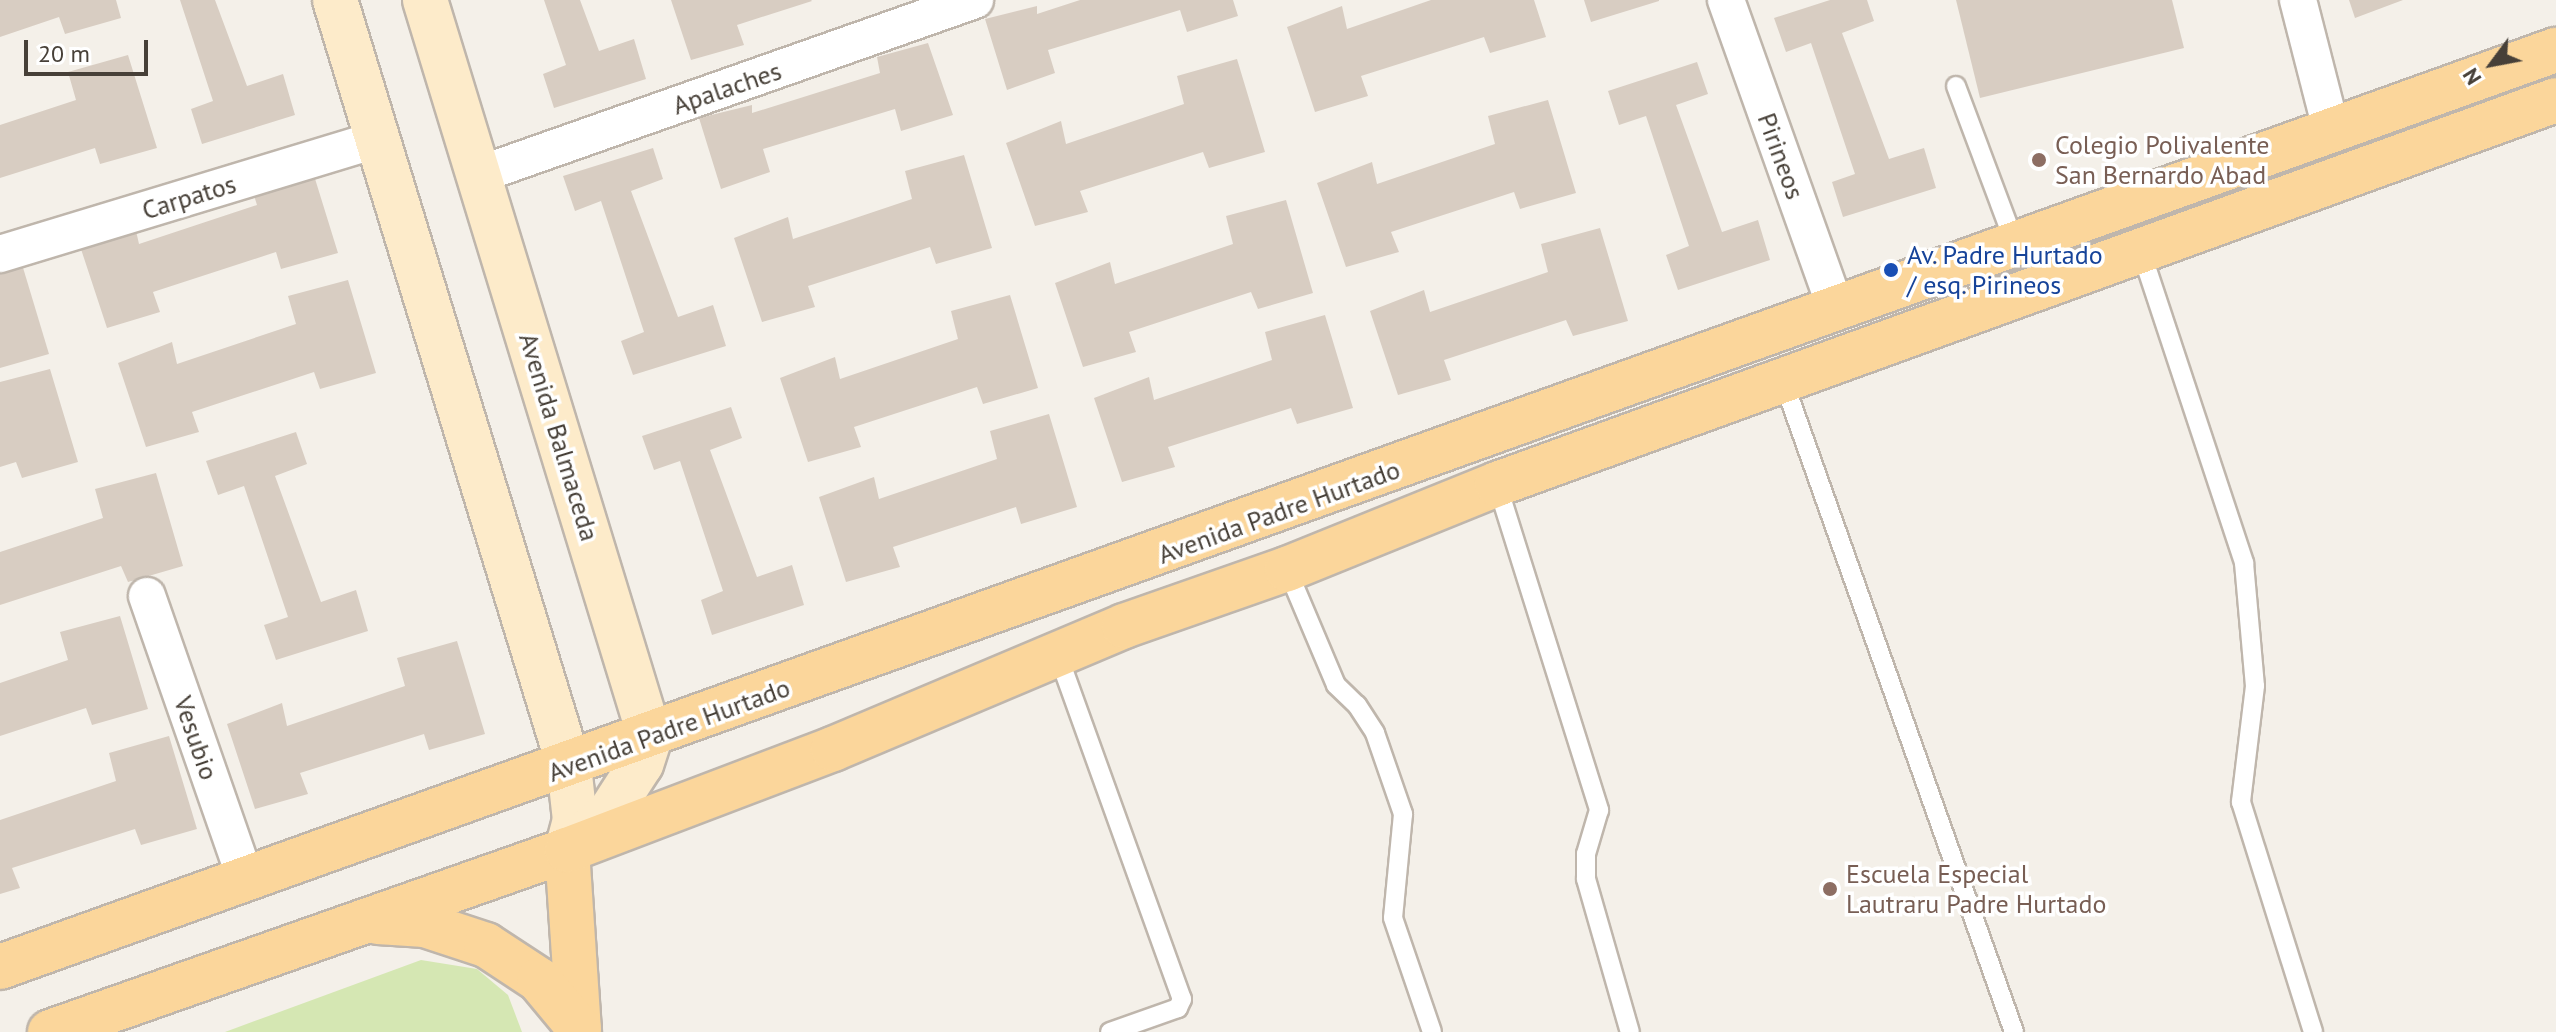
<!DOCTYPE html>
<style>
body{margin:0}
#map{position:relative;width:2556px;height:1032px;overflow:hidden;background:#f4f0e9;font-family:"PT Sans",sans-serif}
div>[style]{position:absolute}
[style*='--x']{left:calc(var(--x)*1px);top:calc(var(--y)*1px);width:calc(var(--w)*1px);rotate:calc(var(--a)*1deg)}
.green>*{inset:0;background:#d5e7b3}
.building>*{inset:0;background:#d8cdc2}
.roads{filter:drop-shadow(2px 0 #bfb6ac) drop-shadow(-2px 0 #bfb6ac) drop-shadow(0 2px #bfb6ac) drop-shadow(0 -2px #bfb6ac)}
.lane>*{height:18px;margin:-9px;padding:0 9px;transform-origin:9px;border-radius:9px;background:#fff}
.street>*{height:36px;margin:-18px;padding:0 18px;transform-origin:18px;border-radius:18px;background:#fff}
.secondary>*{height:44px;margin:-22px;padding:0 22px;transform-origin:22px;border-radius:22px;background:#fdebca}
.primary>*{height:44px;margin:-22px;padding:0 22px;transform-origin:22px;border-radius:22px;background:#fbd69b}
.dots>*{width:22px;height:22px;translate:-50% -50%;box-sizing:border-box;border:4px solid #fff;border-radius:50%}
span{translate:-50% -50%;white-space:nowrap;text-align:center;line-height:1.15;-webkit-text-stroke:7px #fff;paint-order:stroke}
.street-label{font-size:26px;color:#474038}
.education-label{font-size:26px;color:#785e54}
.left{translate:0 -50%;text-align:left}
.transit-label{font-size:26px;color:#164399}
.north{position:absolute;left:2452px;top:24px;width:80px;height:80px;-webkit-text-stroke:6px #fff;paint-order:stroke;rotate:238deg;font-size:22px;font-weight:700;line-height:32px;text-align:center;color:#474038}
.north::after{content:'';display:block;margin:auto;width:28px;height:36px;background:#474038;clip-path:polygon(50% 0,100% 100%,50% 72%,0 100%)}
.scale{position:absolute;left:24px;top:40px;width:124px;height:36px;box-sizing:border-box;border:4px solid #474038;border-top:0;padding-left:10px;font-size:24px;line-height:28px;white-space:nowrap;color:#474038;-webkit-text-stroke:6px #fff;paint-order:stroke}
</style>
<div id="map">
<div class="green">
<div style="clip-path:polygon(421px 960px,477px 969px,508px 995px,522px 1032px,225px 1032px)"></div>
</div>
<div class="building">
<div style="clip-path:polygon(0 0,116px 0,121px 18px,65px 34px,59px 17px,0 37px)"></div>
<div style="clip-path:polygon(180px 0,215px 0,247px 86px,283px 74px,295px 115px,202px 144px,191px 109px,213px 101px)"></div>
<div style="clip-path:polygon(544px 0,580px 0,599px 51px,634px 39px,646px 79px,554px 108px,543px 74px,566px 65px)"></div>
<div style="clip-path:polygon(671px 0,811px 0,812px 1px,737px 25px,744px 45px,691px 60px)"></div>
<div style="clip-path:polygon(1080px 0,1233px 0,1238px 16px,1187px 32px,1180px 10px,1048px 50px,1055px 73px,1007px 90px,985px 19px,1037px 6px,1037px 14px)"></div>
<div style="clip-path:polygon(1431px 0,1534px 0,1546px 37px,1490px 53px,1484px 37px,1361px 76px,1368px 96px,1315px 112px,1287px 27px,1342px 6px,1347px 29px)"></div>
<div style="clip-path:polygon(1584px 0,1659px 0,1659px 1px,1591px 22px)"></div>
<div style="clip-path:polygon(1830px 0,1867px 0,1874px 21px,1842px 33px,1889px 159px,1924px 148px,1936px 188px,1843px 217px,1832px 182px,1855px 174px,1811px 43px,1786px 52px,1774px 18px)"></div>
<div style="clip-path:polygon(1956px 0,2172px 0,2184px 48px,1980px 98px)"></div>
<div style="clip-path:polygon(2349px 0,2403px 0,2355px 18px)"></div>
<div style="clip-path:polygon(928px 43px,953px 115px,901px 131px,895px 109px,763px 149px,770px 172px,721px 189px,699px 118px,752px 105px,752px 113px,880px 73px,877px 57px)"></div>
<div style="clip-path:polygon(128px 55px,157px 148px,100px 164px,95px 148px,0 178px,0 125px,76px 100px,68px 72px)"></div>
<div style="clip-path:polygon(1237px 59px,1265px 152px,1209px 168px,1203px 152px,1080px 191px,1088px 212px,1035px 226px,1006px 143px,1061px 121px,1066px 144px,1184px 104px,1177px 76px)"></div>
<div style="clip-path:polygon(1697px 62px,1708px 94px,1676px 105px,1722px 232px,1758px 220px,1770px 260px,1678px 290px,1666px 255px,1689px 246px,1646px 116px,1619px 125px,1608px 91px)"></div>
<div style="clip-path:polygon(1548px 100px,1576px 193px,1520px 209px,1514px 192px,1391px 232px,1399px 252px,1346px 267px,1317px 183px,1372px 162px,1377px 184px,1495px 144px,1488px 116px)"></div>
<div style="clip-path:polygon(653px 148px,663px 179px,631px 191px,678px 317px,713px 305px,726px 346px,633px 375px,621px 341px,644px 332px,601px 201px,575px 211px,563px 176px)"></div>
<div style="clip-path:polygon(964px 155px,992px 248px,936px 264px,930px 247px,808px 286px,815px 307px,762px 322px,734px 238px,788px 217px,793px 239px,912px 199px,905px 171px)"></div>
<div style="clip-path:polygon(312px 169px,338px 253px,281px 269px,276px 252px,153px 292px,160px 312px,107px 328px,79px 243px,134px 222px,139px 244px,257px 205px,251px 186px)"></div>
<div style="clip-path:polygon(1286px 200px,1313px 293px,1258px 309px,1251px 292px,1129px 332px,1136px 352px,1083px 367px,1055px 283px,1110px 262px,1115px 284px,1233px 244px,1226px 216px)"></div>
<div style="clip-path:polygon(1600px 228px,1628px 321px,1573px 336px,1566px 320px,1444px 360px,1451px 380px,1398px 395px,1370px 311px,1424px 290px,1430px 312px,1548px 272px,1541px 244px)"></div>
<div style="clip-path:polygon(21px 261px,49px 354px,0 368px,0 266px)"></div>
<div style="clip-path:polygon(348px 280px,376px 373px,320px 389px,314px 372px,192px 412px,199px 432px,146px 447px,118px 363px,172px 342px,177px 364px,296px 324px,288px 296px)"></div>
<div style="clip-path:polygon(1010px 295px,1038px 388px,983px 404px,977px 387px,854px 427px,861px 447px,808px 462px,780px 378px,835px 357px,840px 379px,958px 339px,951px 311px)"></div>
<div style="clip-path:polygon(1325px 315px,1353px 408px,1297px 424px,1291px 408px,1168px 447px,1175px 467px,1122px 482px,1094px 398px,1149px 377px,1154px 400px,1272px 360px,1265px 332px)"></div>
<div style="clip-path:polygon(50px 369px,78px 462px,22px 478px,16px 462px,0 467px,0 382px)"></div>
<div style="clip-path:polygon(731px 407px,742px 438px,710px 450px,757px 577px,792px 565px,804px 605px,712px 635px,701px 600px,723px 591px,680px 461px,654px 470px,642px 436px)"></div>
<div style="clip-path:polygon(1049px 414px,1077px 507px,1021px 524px,1016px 507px,893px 547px,900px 567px,846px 582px,819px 497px,874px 477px,879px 499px,997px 459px,990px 431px)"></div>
<div style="clip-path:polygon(296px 432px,307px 464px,275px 476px,321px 602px,356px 590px,368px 631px,276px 660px,264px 625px,288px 617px,244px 486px,218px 495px,206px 461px)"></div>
<div style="clip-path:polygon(156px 473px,183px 566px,128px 582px,121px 566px,0 605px,0 552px,103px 518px,95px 489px)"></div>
<div style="clip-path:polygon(120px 616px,148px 709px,92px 725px,86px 708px,0 736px,0 683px,68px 660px,60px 632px)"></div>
<div style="clip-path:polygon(457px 641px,485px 734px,429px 750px,424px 734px,300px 773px,308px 794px,255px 809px,227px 724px,282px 703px,287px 726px,405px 686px,397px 658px)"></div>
<div style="clip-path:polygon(169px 736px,197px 829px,141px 845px,135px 829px,12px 868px,20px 888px,0 894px,0 820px,116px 781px,109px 753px)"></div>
</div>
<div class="roads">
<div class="lane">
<div style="--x:1956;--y:86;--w:169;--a:69.5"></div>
<div style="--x:2141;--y:251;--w:329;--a:71.7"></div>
<div style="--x:2244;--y:563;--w:123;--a:84.9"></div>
<div style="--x:2255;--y:686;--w:117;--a:96.9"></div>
<div style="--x:2241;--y:802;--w:241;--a:72.6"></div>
<div style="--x:1783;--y:380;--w:692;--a:70.49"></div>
<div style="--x:1497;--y:484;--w:342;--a:72.6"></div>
<div style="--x:1599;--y:810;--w:46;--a:106.5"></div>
<div style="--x:1586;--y:854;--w:25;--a:90"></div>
<div style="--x:1586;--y:879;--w:159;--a:74"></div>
<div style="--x:1287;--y:569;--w:126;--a:67.1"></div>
<div style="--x:1336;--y:685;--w:29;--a:44"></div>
<div style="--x:1357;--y:705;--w:33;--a:57"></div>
<div style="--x:1375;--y:733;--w:86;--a:70.9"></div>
<div style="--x:1403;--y:814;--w:104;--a:95.5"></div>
<div style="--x:1393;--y:918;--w:120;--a:71.1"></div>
<div style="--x:1058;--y:655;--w:366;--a:70.2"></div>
<div style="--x:1182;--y:999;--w:10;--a:114"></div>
<div style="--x:1178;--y:1008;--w:72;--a:160.6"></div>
</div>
<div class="street">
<div style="--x:1726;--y:0;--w:330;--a:70.4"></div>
<div style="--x:2298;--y:0;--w:136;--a:75.6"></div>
<div style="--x:478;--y:175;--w:527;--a:-19.4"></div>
<div style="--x:0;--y:254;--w:395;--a:-16.9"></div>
<div style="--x:147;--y:596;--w:302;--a:70.8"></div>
</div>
<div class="secondary">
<div style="--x:335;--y:0;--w:801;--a:73.01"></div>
<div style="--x:569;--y:766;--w:54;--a:83.7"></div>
<div style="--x:575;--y:820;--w:31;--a:105"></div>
<div style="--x:425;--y:0;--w:771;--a:73.02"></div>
<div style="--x:650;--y:737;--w:28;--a:108"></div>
<div style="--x:641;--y:764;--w:57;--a:122.9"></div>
<div style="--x:610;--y:812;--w:57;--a:138.5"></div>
</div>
<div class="primary">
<div style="--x:567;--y:850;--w:181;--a:86.2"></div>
<div style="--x:378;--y:922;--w:47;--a:3.7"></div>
<div style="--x:425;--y:925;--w:64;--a:18.2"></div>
<div style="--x:486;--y:945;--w:64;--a:33.4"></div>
<div style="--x:539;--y:980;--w:62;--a:50.2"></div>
<div style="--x:0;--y:967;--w:2716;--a:-19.74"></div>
<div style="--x:50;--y:1032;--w:548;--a:-19.39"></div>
<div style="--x:567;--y:850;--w:285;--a:-20.8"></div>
<div style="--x:833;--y:749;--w:316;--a:-22.9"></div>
<div style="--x:1124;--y:626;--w:173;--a:-19.3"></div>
<div style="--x:1287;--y:569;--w:227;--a:-22"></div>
<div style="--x:1497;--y:484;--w:1126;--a:-19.93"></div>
</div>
</div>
<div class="dots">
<div style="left:2039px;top:160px;background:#8d6e63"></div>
<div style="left:1891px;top:270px;background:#1a4fb4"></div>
<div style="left:1830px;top:889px;background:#8d6e63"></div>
</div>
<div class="street-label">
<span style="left:727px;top:88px;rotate:-19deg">Apalaches</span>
<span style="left:1781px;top:156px;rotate:70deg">Pirineos</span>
<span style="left:189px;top:197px;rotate:-17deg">Carpatos</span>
<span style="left:559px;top:437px;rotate:73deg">Avenida Balmaceda</span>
<span style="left:1279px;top:512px;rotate:-20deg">Avenida Padre Hurtado</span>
<span style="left:669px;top:730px;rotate:-20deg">Avenida Padre Hurtado</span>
<span style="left:196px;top:738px;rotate:71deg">Vesubio</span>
</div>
<div class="education-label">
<span class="left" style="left:2055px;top:160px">Colegio Polivalente<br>San Bernardo Abad</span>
<span class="left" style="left:1846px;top:889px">Escuela Especial<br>Lautraru Padre Hurtado</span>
</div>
<div class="transit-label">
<span class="left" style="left:1907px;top:270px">Av. Padre Hurtado<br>/ esq. Pirineos</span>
</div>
<div class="north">N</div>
<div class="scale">20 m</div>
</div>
